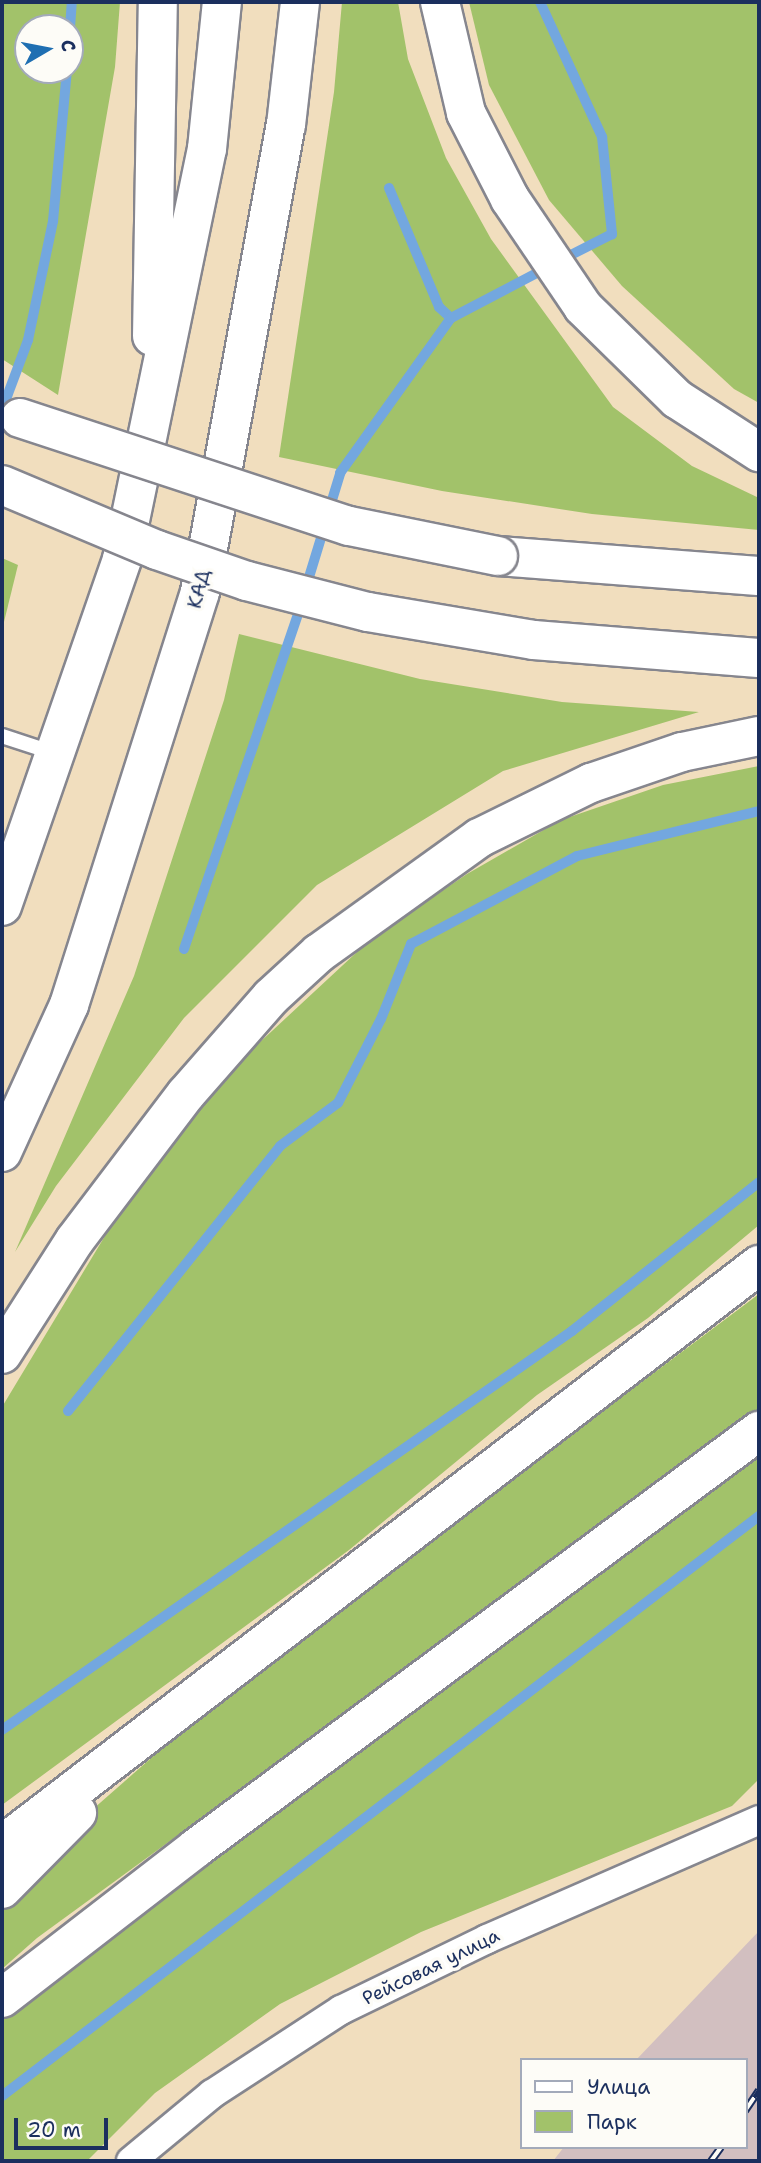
<!DOCTYPE html>
<meta charset="utf-8">
<style>
body{margin:0}
#map{position:relative;width:761px;height:2163px;overflow:hidden;background:#f1debe;font-family:"Shantell Sans",sans-serif}
div>[style]{position:absolute}
[style*='--x']{left:calc(var(--x)*1px);top:calc(var(--y)*1px);width:calc(var(--w)*1px);rotate:calc(var(--a)*1deg)}
.industrial>*{inset:0;background:#d2bfc0}
.green>*{inset:0;background:#a2c26a}
.stream>*{height:10px;margin:-5px;padding:0 5px;transform-origin:5px;border-radius:5px;background:#73a7df}
.roads{filter:drop-shadow(2px 0 #86868e) drop-shadow(-2px 0 #86868e) drop-shadow(0 2px #86868e) drop-shadow(0 -2px #86868e)}
.lane>*{height:14px;margin:-7px;padding:0 7px;transform-origin:7px;border-radius:7px;background:#fff}
.street>*{height:28px;margin:-14px;padding:0 14px;transform-origin:14px;border-radius:14px;background:#fff}
.secondary>*{height:38px;margin:-19px;padding:0 19px;transform-origin:19px;border-radius:19px;background:#fff}
.highway>*{height:38px;margin:-19px;padding:0 19px;transform-origin:19px;border-radius:19px;background:#fff}
.rail>*{height:8px;margin-top:-4px;transform-origin:0;background:repeating-linear-gradient(90deg,#fdfcf7 0 16px,#1b2f5e 0 32px);box-sizing:border-box;border-block:2px solid #1b2f5e}
.bridges{filter:drop-shadow(2px 0 #86868e) drop-shadow(-2px 0 #86868e) drop-shadow(0 2px #86868e) drop-shadow(0 -2px #86868e)}
.highway-bridge>*{height:38px;margin:-19px;padding:0 19px;transform-origin:19px;border-radius:19px;background:#fff}
span{translate:-50% -50%;white-space:nowrap;text-align:center;line-height:1.15;-webkit-text-stroke:7px #fdfcf7;paint-order:stroke}
.street-label{font-size:19px;color:#1b2f5e}
.frame{position:absolute;inset:0;border:4px solid #1b2f5e;pointer-events:none}
.legend{position:absolute;left:520px;top:2058px;width:228px;height:91px;box-sizing:border-box;background:#fdfcf7;border:2px solid #a3aaba;margin:0;padding:9px 12px;list-style:none;font-size:21px;color:#1b2f5e}
.legend li{display:flex;align-items:center;gap:14px;height:35px}
.legend b{width:35px;border:2px solid #a3aaba}
.north{position:absolute;left:14px;top:14px;width:70px;height:70px;box-sizing:border-box;background:#fdfcf7;border:2px solid #a3aaba;border-radius:50%;rotate:80deg;font-size:19px;font-weight:700;line-height:28px;text-align:center;color:#1b2f5e}
.north::after{content:'';display:block;margin:auto;width:24px;height:32px;background:#1f6fb2;clip-path:polygon(50% 0,100% 100%,50% 72%,0 100%)}
.scale{position:absolute;left:14px;top:2118px;width:94px;height:32px;box-sizing:border-box;border:4px solid #1b2f5e;border-top:0;padding-left:9px;font-size:21px;line-height:24px;white-space:nowrap;color:#1b2f5e;-webkit-text-stroke:5px #fdfcf7;paint-order:stroke}
</style>
<div id="map">
<div class="industrial">
<div style="clip-path:polygon(759px 1931px,759px 2161px,553px 2161px,564px 2147px,745px 2147px,745px 2060px,636px 2060px)"></div>
</div>
<div class="green">
<div style="clip-path:polygon(evenodd,2px 2px,120px 2px,115px 67px,58px 395px,2px 359px,2px 2px,70px 28px,70px 70px,28px 70px,28px 28px,70px 28px)"></div>
<div style="clip-path:polygon(342px 2px,398px 2px,408px 59px,446px 158px,491px 239px,613px 407px,692px 466px,759px 498px,759px 530px,592px 514px,442px 491px,279px 457px,334px 92px)"></div>
<div style="clip-path:polygon(469px 2px,759px 2px,759px 403px,734px 389px,622px 286px,549px 200px,489px 85px)"></div>
<div style="clip-path:polygon(2px 558px,18px 565px,2px 630px)"></div>
<div style="clip-path:polygon(239px 634px,420px 679px,562px 702px,699px 712px,503px 771px,317px 885px,184px 1018px,56px 1186px,15px 1252px,134px 976px,224px 700px)"></div>
<div style="clip-path:polygon(759px 766px,759px 1225px,648px 1318px,537px 1395px,349px 1550px,2px 1805px,2px 1407px,117px 1216px,202px 1096px,371px 939px,467px 874px,561px 820px,663px 785px)"></div>
<div style="clip-path:polygon(759px 1294px,759px 1411px,37px 1938px,2px 1969px,2px 1899px,76px 1824px,215px 1702px)"></div>
<div style="clip-path:polygon(759px 1455px,759px 1779px,732px 1806px,421px 1932px,280px 2004px,155px 2093px,87px 2161px,2px 2161px,2px 2017px)"></div>
</div>
<div class="stream">
<div style="--x:540;--y:2;--w:149;--a:65.3"></div>
<div style="--x:602;--y:137;--w:98;--a:84.1"></div>
<div style="--x:612;--y:234;--w:57;--a:153"></div>
<div style="--x:70;--y:28;--w:26;--a:-86"></div>
<div style="--x:389;--y:188;--w:129;--a:67.2"></div>
<div style="--x:439;--y:307;--w:16;--a:43"></div>
<div style="--x:2;--y:410;--w:75;--a:-69.6"></div>
<div style="--x:28;--y:340;--w:122;--a:-78.1"></div>
<div style="--x:53;--y:221;--w:152;--a:-84.7"></div>
<div style="--x:329;--y:510;--w:39;--a:-73"></div>
<div style="--x:340;--y:473;--w:191;--a:-54.4"></div>
<div style="--x:451;--y:318;--w:110;--a:-27.7"></div>
<div style="--x:306;--y:587;--w:65;--a:-73"></div>
<div style="--x:184;--y:949;--w:367;--a:-71.2"></div>
<div style="--x:68;--y:1411;--w:339;--a:-51.3"></div>
<div style="--x:280;--y:1146;--w:72;--a:-36.6"></div>
<div style="--x:338;--y:1103;--w:94;--a:-62.9"></div>
<div style="--x:381;--y:1019;--w:81;--a:-68.2"></div>
<div style="--x:411;--y:944;--w:188;--a:-27.9"></div>
<div style="--x:577;--y:856;--w:187;--a:-13.9"></div>
<div style="--x:2;--y:1730;--w:696;--a:-34.99"></div>
<div style="--x:572;--y:1331;--w:239;--a:-38.5"></div>
<div style="--x:2;--y:2096;--w:954;--a:-37.46"></div>
</div>
<div class="roads">
<div class="lane">
<div style="--x:2;--y:736;--w:55;--a:18.1"></div>
</div>
<div class="street">
<div style="--x:131;--y:2161;--w:105;--a:-39.6"></div>
<div style="--x:212;--y:2094;--w:154;--a:-33.1"></div>
<div style="--x:341;--y:2010;--w:162;--a:-25.9"></div>
<div style="--x:487;--y:1939;--w:297;--a:-23.6"></div>
</div>
<div class="secondary">
<div style="--x:2;--y:1845;--w:954;--a:-37.46"></div>
<div style="--x:2;--y:1889;--w:107;--a:-45.4"></div>
<div style="--x:2;--y:1998;--w:245;--a:-37.7"></div>
<div style="--x:196;--y:1848;--w:701;--a:-36.53"></div>
</div>
<div class="highway">
<div style="--x:440;--y:2;--w:114;--a:76.8"></div>
<div style="--x:466;--y:113;--w:97;--a:62.9"></div>
<div style="--x:510;--y:199;--w:130;--a:55.9"></div>
<div style="--x:583;--y:307;--w:132;--a:44.4"></div>
<div style="--x:677;--y:399;--w:98;--a:32.9"></div>
<div style="--x:152;--y:336;--w:334;--a:-89"></div>
<div style="--x:498;--y:556;--w:262;--a:4.4"></div>
<div style="--x:2;--y:906;--w:367;--a:-70.9"></div>
<div style="--x:122;--y:559;--w:419;--a:-78.3"></div>
<div style="--x:207;--y:149;--w:148;--a:-84.2"></div>
<div style="--x:2;--y:1152;--w:162;--a:-65.5"></div>
<div style="--x:69;--y:1005;--w:433;--a:-72.4"></div>
<div style="--x:200;--y:592;--w:475;--a:-79.6"></div>
<div style="--x:286;--y:125;--w:124;--a:-83.5"></div>
<div style="--x:2;--y:1354;--w:135;--a:-57.4"></div>
<div style="--x:75;--y:1240;--w:183;--a:-52.8"></div>
<div style="--x:186;--y:1094;--w:129;--a:-48.8"></div>
<div style="--x:271;--y:997;--w:65;--a:-42.5"></div>
<div style="--x:319;--y:953;--w:197;--a:-35.7"></div>
<div style="--x:479;--y:838;--w:125;--a:-26.2"></div>
<div style="--x:591;--y:783;--w:96;--a:-18.8"></div>
<div style="--x:682;--y:752;--w:79;--a:-11.7"></div>
</div>
</div>
<div class="rail">
<div style="--x:745;--y:2111;--w:25;--a:-56"></div>
<div style="--x:711;--y:2161;--w:17;--a:-54"></div>
</div>
<div class="bridges">
<div class="highway-bridge">
<div style="--x:20;--y:418;--w:346;--a:18.2"></div>
<div style="--x:349;--y:526;--w:152;--a:11.4"></div>
<div style="--x:2;--y:485;--w:168;--a:22.8"></div>
<div style="--x:157;--y:550;--w:95;--a:19"></div>
<div style="--x:247;--y:581;--w:125;--a:14.4"></div>
<div style="--x:368;--y:612;--w:168;--a:9.6"></div>
<div style="--x:534;--y:640;--w:226;--a:4.6"></div>
</div>
</div>
<div class="street-label">
<span style="left:199px;top:589px;rotate:-76deg">КАД</span>
<span style="left:431px;top:1967px;rotate:-26deg">Рейсовая улица</span>
</div>
<div class="frame"></div>
<ul class="legend">
<li><b style="height:9px;background:#fff"></b>Улица</li>
<li><b style="height:19px;background:#a2c26a"></b>Парк</li>
</ul>
<div class="north">С</div>
<div class="scale">20 m</div>
</div>
